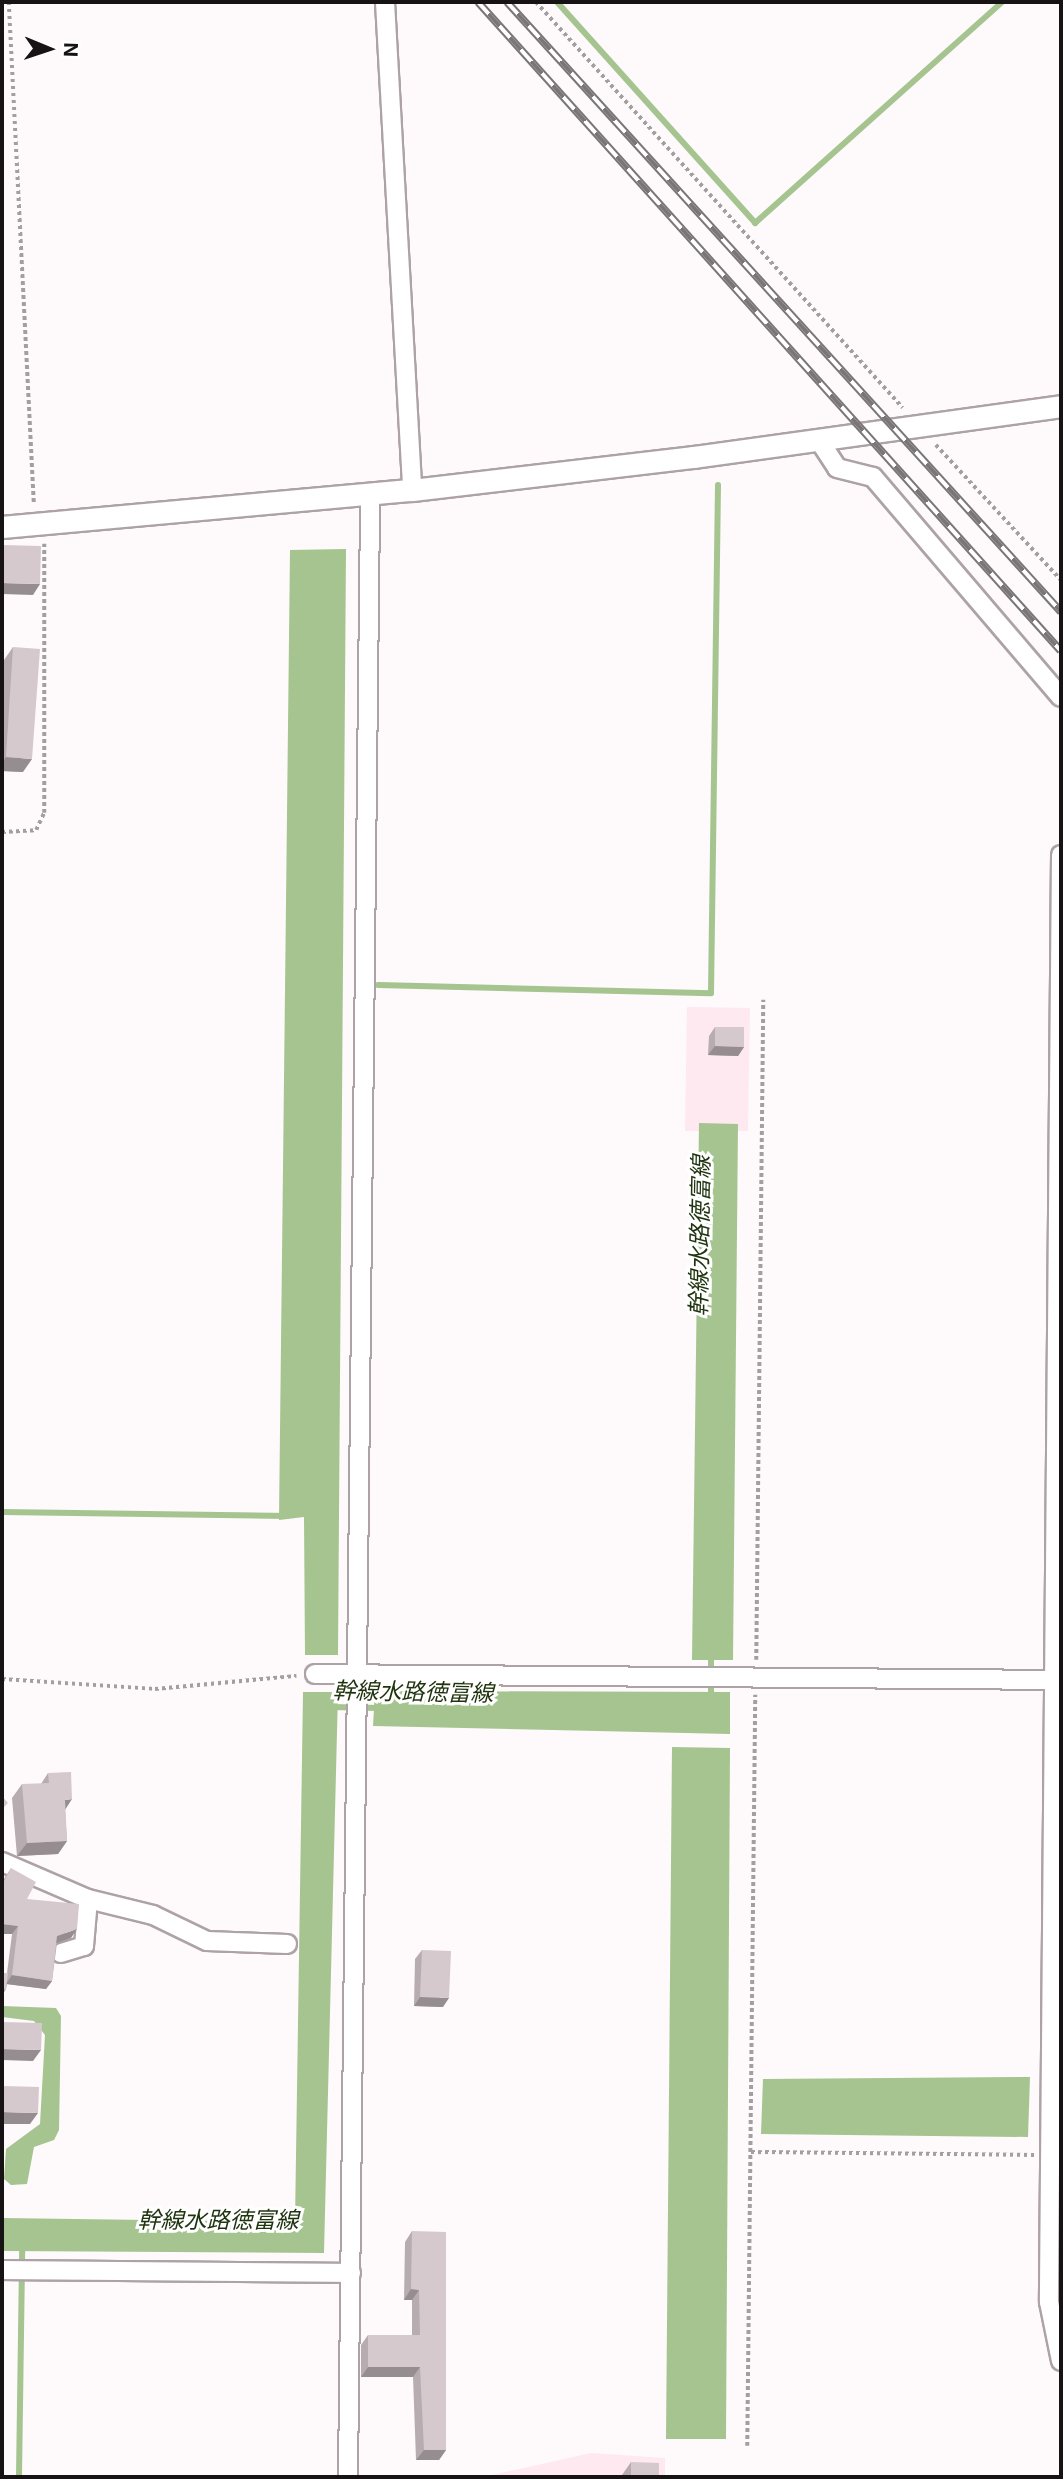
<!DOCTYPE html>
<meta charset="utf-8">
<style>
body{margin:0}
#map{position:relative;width:1063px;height:2479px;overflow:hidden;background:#fef9fa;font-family:Inter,"Noto Sans JP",sans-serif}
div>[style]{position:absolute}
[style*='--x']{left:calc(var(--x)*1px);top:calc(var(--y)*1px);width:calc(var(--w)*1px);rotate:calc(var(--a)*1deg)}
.built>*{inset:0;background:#fee9f1}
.water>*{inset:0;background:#a5c48f}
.stream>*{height:6px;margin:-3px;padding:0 3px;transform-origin:3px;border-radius:3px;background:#a5c48f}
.path>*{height:3.5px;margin-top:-1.75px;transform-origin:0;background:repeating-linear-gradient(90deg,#a39ea0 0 3.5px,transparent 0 7px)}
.roads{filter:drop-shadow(2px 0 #ada2a6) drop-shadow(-2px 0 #ada2a6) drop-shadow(0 2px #ada2a6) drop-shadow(0 -2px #ada2a6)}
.minor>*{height:18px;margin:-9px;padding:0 9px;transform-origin:9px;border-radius:9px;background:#fff}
.tertiary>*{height:21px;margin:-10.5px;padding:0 10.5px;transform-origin:10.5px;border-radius:10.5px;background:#fff}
.rail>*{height:8px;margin-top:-4px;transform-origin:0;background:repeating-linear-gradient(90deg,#fff 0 16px,#7a7677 0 32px);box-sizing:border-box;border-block:2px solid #7a7677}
.wall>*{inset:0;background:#b7adb0}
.shaded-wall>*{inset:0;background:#958d90}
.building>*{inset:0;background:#d5c9cd}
span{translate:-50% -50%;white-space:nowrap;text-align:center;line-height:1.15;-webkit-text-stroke:6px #fff;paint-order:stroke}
.water-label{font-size:23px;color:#1f330e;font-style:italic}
.frame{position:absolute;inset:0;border:4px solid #171315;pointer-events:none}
.north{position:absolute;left:14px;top:14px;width:70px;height:70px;-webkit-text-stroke:5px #fff;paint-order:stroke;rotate:92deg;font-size:19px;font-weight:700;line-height:28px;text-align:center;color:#171315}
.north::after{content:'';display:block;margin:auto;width:24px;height:32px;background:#171315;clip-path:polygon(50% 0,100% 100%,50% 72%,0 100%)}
</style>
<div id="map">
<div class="built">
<div style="clip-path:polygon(687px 1007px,750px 1008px,748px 1131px,685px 1131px)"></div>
<div style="clip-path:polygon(591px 2453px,665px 2458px,665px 2477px,483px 2477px)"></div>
</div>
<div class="water">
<div style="clip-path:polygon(346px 549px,338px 1655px,305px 1655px,304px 1517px,279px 1520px,290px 550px)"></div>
<div style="clip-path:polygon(699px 1123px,738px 1124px,733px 1660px,692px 1660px)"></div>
<div style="clip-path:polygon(375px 1691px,730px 1692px,730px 1734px,373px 1726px)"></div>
<div style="clip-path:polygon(303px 1692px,338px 1692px,324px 2253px,2px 2251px,2px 2218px,295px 2222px)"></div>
<div style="clip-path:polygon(672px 1747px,730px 1748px,726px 2439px,666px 2439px)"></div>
<div style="clip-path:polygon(2px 2006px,56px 2008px,61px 2016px,59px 2130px,54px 2140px,34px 2147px,27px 2184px,11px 2185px,4px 2179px,6px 2149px,40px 2124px,45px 2035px,34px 2021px,2px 2017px)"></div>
<div style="clip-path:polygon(1030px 2077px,1028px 2137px,761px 2134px,763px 2079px)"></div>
</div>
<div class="stream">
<div style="--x:557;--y:2;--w:297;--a:48.1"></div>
<div style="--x:755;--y:223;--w:331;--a:-41.8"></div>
<div style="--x:378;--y:985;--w:333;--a:1.4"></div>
<div style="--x:711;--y:993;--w:508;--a:-89.21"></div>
<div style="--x:2;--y:1512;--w:285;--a:0.8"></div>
<div style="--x:711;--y:1699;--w:45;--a:-90"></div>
<div style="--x:331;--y:1707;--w:48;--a:1.2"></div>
<div style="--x:19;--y:2477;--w:226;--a:-89.2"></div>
</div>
<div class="path">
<div style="--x:9;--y:2;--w:502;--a:87.14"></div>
<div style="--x:536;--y:2;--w:547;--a:47.89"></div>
<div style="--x:936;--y:445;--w:184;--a:47.2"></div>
<div style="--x:2;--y:832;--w:34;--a:-3"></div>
<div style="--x:36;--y:830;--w:19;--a:-65"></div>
<div style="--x:44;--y:813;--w:269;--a:-90"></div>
<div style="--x:756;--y:1660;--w:660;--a:-89.39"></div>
<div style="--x:2;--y:1679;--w:153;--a:3.7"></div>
<div style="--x:155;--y:1689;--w:142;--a:-5.3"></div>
<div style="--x:751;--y:2152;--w:283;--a:0.6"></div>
<div style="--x:747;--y:2446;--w:751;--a:-89.39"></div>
</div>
<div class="roads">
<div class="minor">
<div style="--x:385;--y:2;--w:489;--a:86.8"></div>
<div style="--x:819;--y:440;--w:33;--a:57"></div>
<div style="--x:837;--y:468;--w:37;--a:14"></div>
<div style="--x:873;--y:477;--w:289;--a:49.5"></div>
<div style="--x:1061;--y:855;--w:1447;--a:90.48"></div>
<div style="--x:1049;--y:2302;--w:60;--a:78.5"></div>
<div style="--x:315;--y:1674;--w:746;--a:0.46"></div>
<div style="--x:2;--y:1862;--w:94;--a:23.3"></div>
<div style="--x:88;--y:1899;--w:67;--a:13.8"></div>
<div style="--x:153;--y:1915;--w:60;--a:25.7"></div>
<div style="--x:207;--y:1941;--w:80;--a:2.1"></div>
<div style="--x:61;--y:1953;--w:24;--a:-17"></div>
<div style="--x:84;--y:1946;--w:47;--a:-85.1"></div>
<div style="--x:2;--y:2270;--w:349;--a:0.5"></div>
<div style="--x:348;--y:2477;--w:1982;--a:-89.36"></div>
</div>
<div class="tertiary">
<div style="--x:2;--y:527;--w:412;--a:-5.2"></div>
<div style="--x:412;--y:490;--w:284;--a:-6.7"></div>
<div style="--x:694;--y:457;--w:371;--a:-7.9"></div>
</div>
</div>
<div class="rail">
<div style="--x:478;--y:2;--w:872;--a:48.07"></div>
<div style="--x:507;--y:2;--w:824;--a:47.75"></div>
</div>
<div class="wall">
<div style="clip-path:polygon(13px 647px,23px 772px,2px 771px,2px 694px,4px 660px)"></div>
<div style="clip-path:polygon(715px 1027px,744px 1047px,738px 1056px,708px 1055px,709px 1036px)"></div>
<div style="clip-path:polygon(48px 1773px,65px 1810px,67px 1841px,58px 1854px,17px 1856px,12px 1798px,22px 1784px,41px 1784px)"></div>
<div style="clip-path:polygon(11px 1868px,27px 1899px,71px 1938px,57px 1943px,52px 1981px,46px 1989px,7px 1984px,6px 1989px,2px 1996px,2px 1973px,7px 1973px,12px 1934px,2px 1934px,2px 1882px)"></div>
<div style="clip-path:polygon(422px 1950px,443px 2007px,414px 2006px,415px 1959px)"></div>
<div style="clip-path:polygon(412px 2231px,446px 2450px,439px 2460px,416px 2460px,413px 2377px,361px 2377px,361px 2345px,368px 2335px,412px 2335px,412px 2300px,404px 2300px,405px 2242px)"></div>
<div style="clip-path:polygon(631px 2462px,659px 2477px,622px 2477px,622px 2475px)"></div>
</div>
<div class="shaded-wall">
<div style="clip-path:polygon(2px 583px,40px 584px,33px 595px,2px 594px)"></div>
<div style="clip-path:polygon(6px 757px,32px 759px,23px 772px,2px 771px,2px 763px)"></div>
<div style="clip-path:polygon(715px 1046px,744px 1047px,738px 1056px,708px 1055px)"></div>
<div style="clip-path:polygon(72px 1799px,63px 1813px,65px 1800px)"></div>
<div style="clip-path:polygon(67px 1841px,58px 1854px,17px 1856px,27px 1843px)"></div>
<div style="clip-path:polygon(2px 1924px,18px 1926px,12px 1934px,2px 1934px)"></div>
<div style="clip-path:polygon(77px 1929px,71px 1938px,51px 1945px,57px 1936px)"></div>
<div style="clip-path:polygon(12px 1975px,52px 1981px,46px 1989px,6px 1984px)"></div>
<div style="clip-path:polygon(420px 1997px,449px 1998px,443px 2007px,414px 2006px)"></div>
<div style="clip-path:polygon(2px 2049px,41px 2050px,33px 2061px,2px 2060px)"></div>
<div style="clip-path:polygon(2px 2112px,38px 2113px,30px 2124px,2px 2124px)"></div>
<div style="clip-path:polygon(411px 2289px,419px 2290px,412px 2300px,404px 2300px)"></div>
<div style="clip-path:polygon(368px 2367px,420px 2367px,413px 2377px,361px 2377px)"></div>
<div style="clip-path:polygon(424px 2450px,446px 2450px,439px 2460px,416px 2460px)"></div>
</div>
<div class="building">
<div style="clip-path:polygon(2px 545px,41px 546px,40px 584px,2px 583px)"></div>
<div style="clip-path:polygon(13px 647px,40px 649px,32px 759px,6px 757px)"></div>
<div style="clip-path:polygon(715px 1027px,744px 1027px,744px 1047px,715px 1046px)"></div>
<div style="clip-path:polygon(71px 1772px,72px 1799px,65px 1800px,67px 1841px,27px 1843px,22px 1784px,49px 1783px,48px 1773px)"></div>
<div style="clip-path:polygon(2px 1796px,8px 1803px,2px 1809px)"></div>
<div style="clip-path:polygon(11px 1868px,36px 1882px,27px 1899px,79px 1904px,77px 1929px,57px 1936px,52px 1981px,12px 1975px,18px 1926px,2px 1924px,2px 1885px)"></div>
<div style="clip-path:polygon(422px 1950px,451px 1951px,449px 1998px,420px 1997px)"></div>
<div style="clip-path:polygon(2px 1973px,8px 1973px,6px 1989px,2px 1989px)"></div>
<div style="clip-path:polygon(2px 2022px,42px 2023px,41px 2050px,2px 2049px)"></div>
<div style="clip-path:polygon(2px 2086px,39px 2087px,38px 2113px,2px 2112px)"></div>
<div style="clip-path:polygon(412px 2231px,446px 2232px,446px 2450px,424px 2450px,420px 2367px,368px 2367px,368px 2335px,420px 2335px,419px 2290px,411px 2289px)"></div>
<div style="clip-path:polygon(631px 2462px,659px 2463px,659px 2477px,631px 2477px)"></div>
</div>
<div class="water-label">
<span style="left:700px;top:1236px;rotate:-89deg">幹線水路徳富線</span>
<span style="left:413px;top:1692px;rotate:1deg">幹線水路徳富線</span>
<span style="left:218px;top:2220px">幹線水路徳富線</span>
</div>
<div class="frame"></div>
<div class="north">N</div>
</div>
